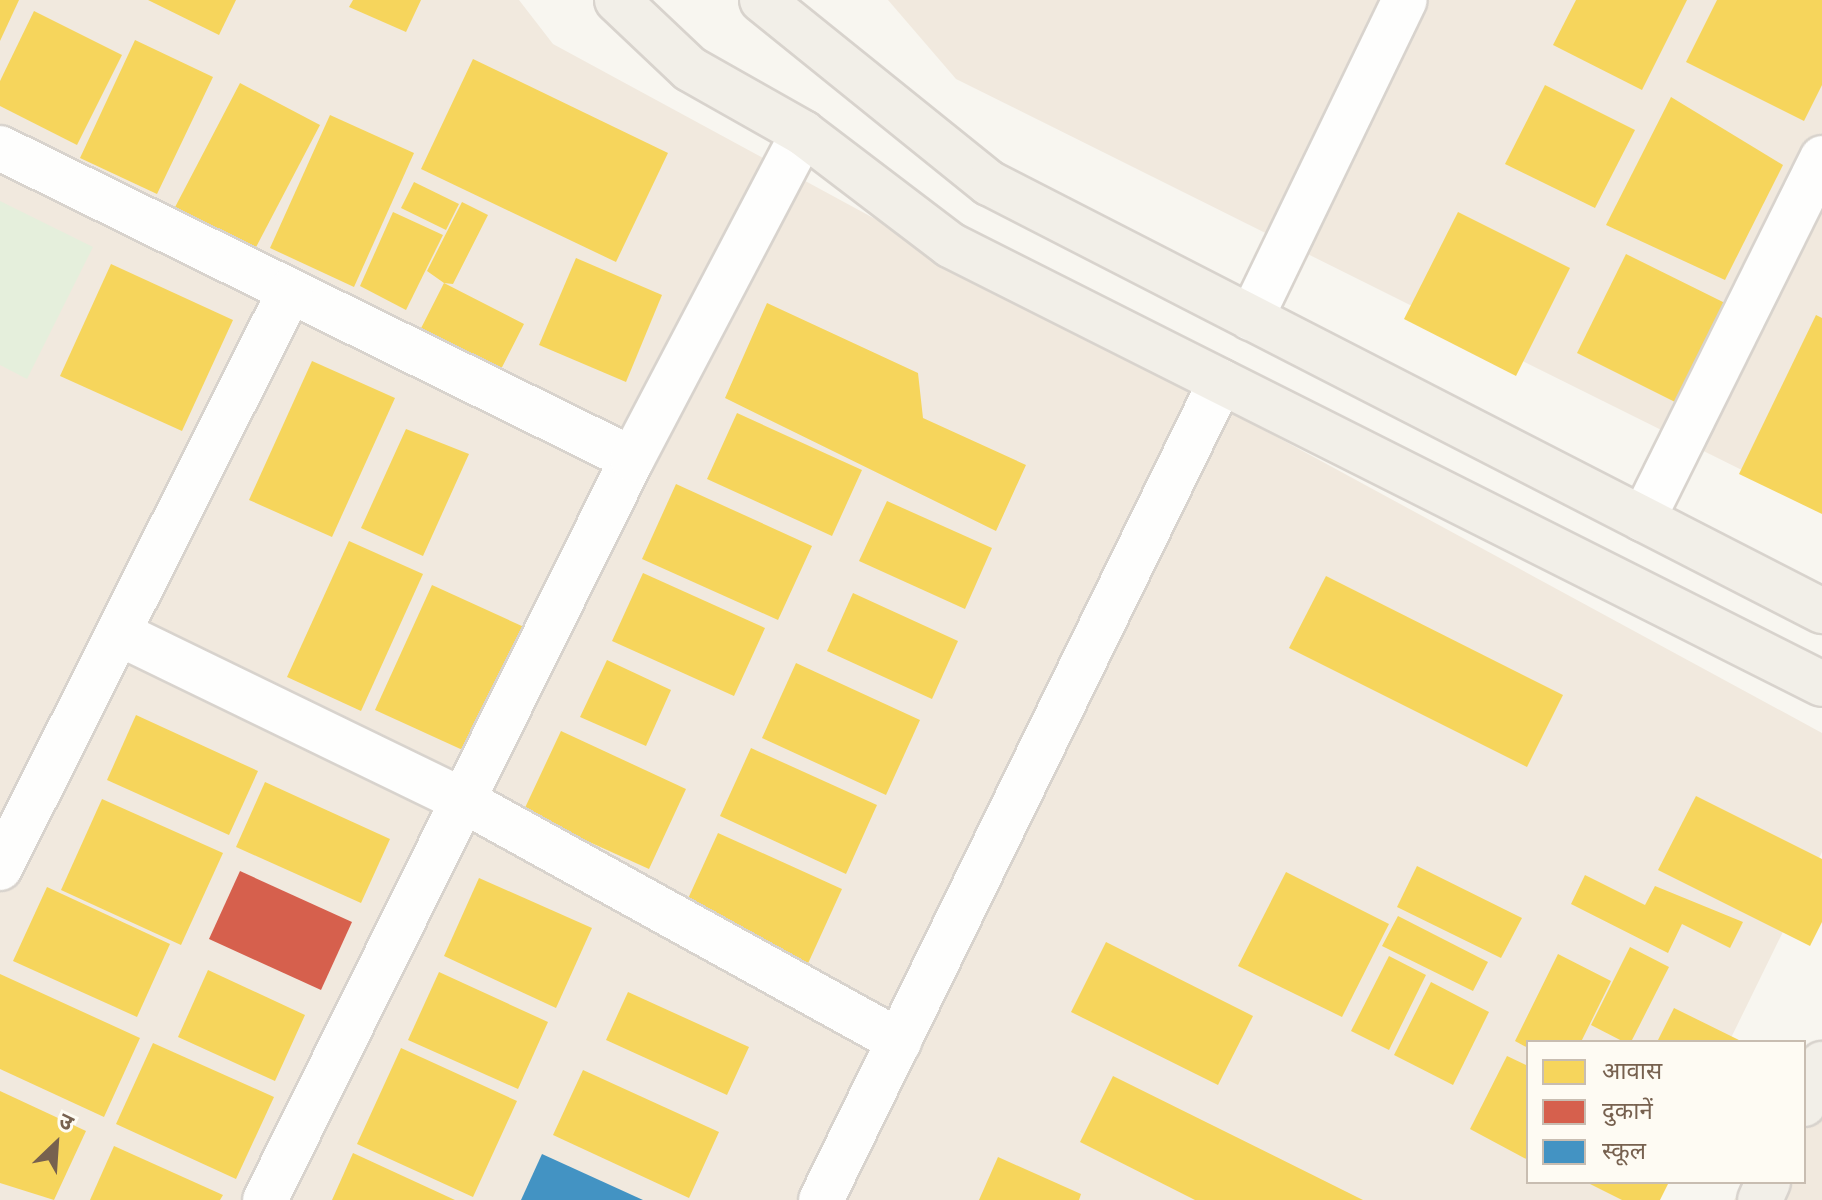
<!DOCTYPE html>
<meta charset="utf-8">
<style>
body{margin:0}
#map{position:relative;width:1822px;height:1200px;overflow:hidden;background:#f8f6f0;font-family:"Nunito Sans","Noto Sans Devanagari",sans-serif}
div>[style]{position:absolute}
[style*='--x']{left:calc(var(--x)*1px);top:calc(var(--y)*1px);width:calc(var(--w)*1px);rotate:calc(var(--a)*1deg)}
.residential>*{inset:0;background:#f1e9de}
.green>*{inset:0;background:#e5efdc}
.homes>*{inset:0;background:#f6d55c}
.shops>*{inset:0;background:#d6604d}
.schools>*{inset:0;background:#4393c3}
.roads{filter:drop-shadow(2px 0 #d8d3cd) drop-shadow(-2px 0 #d8d3cd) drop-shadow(0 2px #d8d3cd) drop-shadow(0 -2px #d8d3cd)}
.minor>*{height:44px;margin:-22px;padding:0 22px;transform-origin:22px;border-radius:22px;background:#fefefd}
.major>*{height:44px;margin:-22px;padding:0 22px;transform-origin:22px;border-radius:22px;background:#f2efe8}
span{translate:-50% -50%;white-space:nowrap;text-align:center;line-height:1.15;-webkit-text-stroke:8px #fefbf3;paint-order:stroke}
.legend{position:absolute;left:1526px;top:1040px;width:280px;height:144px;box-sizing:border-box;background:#fefbf3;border:2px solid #c8bdb1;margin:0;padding:10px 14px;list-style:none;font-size:24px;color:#77614f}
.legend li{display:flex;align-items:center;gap:16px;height:40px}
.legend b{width:40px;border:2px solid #c8bdb1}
.north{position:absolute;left:16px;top:1104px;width:80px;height:80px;-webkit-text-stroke:6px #fefbf3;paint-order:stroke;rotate:25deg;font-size:22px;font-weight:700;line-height:32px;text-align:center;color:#77614f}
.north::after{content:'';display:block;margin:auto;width:28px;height:36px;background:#77614f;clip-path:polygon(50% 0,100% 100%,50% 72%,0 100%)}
</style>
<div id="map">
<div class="residential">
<div style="clip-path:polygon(0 0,519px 0,553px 44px,1822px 733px,1822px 852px,1729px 1042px,1528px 1042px,1528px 1182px,1660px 1182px,1651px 1200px,0 1200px)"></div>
<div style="clip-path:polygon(888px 0,1822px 0,1822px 510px,956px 79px)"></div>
<div style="clip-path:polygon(1822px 1041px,1822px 1200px,1734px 1200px,1744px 1182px,1804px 1182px,1804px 1074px)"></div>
</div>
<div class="green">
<div style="clip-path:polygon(0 201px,93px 247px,27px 379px,0 365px)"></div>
</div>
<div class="homes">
<div style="clip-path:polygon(0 0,19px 0,0 41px)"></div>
<div style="clip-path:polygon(148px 0,236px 0,219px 35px)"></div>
<div style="clip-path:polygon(353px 0,421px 0,406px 32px,349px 7px)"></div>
<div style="clip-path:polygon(1576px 0,1687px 0,1642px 90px,1553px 45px)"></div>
<div style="clip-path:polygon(1717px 0,1822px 0,1822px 85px,1804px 121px,1686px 62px)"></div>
<div style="clip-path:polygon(34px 11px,122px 55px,77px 145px,0 106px,0 81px)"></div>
<div style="clip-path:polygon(135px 40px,213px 77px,157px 194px,80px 158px)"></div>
<div style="clip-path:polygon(473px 59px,668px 153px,616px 262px,421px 169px)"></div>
<div style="clip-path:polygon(240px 83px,320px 125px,253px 253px,173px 211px)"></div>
<div style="clip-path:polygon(1545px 85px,1635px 130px,1595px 208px,1505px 164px)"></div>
<div style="clip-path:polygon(1671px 97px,1783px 165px,1725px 280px,1606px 225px)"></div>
<div style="clip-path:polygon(330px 115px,414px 153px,354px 287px,270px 248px)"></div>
<div style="clip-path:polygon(414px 182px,459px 204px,446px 230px,401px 208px)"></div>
<div style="clip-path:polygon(462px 202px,488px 215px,453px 284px,444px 283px,524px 324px,492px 387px,412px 346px,444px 283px,427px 271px)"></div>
<div style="clip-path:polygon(393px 212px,443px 235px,406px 310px,360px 286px)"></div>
<div style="clip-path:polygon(1458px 212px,1570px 268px,1516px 376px,1404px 319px)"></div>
<div style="clip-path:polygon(1626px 254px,1727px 304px,1677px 403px,1577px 353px)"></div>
<div style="clip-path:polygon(576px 258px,662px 295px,626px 382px,539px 345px)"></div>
<div style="clip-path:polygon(111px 264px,233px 320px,182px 431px,60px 376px)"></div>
<div style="clip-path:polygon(767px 303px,918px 373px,923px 418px,1026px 465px,996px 531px,725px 398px)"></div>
<div style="clip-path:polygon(1816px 315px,1822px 318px,1822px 514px,1739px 474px)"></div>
<div style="clip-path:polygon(312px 361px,395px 398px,332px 537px,249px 500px)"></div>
<div style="clip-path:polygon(737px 413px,862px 470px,832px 536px,707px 479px)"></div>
<div style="clip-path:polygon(406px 429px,469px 454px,423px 556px,361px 528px)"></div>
<div style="clip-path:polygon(676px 484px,812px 546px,778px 620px,642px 559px)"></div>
<div style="clip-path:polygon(887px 501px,992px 548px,965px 609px,859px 561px)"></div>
<div style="clip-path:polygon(349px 541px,423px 574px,361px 711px,287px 677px)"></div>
<div style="clip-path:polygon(643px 573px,765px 628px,734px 696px,612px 641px)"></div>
<div style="clip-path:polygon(1326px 576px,1563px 695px,1527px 767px,1289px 648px)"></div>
<div style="clip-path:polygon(432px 585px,524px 627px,467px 752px,375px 710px)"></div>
<div style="clip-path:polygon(853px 593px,958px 641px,932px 699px,827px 651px)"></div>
<div style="clip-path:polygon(607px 660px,671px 690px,646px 746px,580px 717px)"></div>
<div style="clip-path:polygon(796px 663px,920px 720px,886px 795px,762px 738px)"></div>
<div style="clip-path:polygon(136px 715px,258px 771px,229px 835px,107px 780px)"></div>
<div style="clip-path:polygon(561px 731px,686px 789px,649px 869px,523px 812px)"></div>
<div style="clip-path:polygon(751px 748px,877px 805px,846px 874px,720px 816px)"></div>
<div style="clip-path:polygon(265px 782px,390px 839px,361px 903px,236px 847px)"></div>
<div style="clip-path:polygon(1696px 796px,1822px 859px,1822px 922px,1810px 946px,1658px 870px)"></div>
<div style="clip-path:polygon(102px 799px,223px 853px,181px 945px,61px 890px)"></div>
<div style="clip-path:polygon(718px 833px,842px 889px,805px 970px,681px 914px)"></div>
<div style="clip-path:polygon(1417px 866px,1522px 918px,1501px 958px,1397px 907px)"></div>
<div style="clip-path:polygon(1286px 872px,1389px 924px,1342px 1017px,1238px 966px)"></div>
<div style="clip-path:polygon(1585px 875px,1645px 905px,1655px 886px,1743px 922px,1730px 948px,1682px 924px,1668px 953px,1571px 904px)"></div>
<div style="clip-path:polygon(479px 878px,592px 928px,556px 1008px,444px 956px)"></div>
<div style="clip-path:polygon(47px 887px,170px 944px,137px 1017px,13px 961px)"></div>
<div style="clip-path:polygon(1398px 916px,1488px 962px,1473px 991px,1382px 946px)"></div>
<div style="clip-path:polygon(1106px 942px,1253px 1016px,1218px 1085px,1071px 1012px)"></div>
<div style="clip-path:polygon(1630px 947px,1669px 967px,1631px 1042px,1624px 1042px,1591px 1025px)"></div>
<div style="clip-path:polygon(1558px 954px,1611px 981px,1581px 1042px,1528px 1042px,1528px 1048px,1515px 1041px)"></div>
<div style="clip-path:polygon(1389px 956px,1426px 975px,1389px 1050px,1351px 1031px)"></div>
<div style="clip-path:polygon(208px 970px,305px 1015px,275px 1081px,178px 1037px)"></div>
<div style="clip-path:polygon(439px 972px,548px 1022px,518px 1089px,408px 1040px)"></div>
<div style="clip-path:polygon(0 974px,140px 1038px,104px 1117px,0 1069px)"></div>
<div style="clip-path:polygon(1431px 982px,1489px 1012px,1453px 1085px,1394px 1055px)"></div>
<div style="clip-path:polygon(628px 992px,749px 1047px,727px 1095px,606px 1040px)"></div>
<div style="clip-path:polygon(1674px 1008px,1743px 1042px,1657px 1042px)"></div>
<div style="clip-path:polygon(153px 1043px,274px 1097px,236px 1179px,116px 1124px)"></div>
<div style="clip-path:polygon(401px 1048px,517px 1101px,473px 1197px,357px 1144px)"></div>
<div style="clip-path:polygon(1507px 1056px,1528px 1066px,1528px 1160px,1470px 1129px)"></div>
<div style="clip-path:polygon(583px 1070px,719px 1132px,689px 1198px,553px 1135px)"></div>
<div style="clip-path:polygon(1113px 1076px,1363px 1200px,1195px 1200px,1080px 1142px)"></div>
<div style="clip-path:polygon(0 1091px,86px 1131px,54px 1200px,0 1183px)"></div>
<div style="clip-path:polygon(114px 1146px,223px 1195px,220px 1200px,90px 1200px)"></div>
<div style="clip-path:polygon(353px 1153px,455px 1200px,332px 1200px)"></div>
<div style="clip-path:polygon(998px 1157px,1081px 1194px,1079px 1200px,979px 1200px)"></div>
<div style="clip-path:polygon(1586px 1182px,1669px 1182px,1660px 1200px,1622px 1200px)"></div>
</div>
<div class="shops">
<div style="clip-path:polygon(240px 871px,352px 922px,321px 990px,209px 939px)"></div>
</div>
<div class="schools">
<div style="clip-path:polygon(542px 1154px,643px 1200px,521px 1200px)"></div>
</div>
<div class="roads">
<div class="minor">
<div style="--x:0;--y:148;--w:704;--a:26.2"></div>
<div style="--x:1251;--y:318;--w:353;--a:-64.2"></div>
<div style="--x:1643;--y:519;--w:403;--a:-63.6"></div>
<div style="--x:120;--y:634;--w:385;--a:25.9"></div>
<div style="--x:466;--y:802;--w:495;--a:28.9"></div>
<div style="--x:0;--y:868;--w:646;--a:-63.32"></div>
<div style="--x:265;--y:1200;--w:827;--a:-63.65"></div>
<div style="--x:632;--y:459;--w:368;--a:-62.3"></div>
<div style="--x:821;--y:1200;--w:911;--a:-63.97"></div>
</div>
<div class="major">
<div style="--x:617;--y:0;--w:100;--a:43.4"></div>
<div style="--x:690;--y:69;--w:130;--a:29.5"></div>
<div style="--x:803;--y:133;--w:185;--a:37.3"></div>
<div style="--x:950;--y:245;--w:976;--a:26.72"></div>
<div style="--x:762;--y:0;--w:292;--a:38.9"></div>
<div style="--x:989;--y:183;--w:937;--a:27.19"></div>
<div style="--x:1804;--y:1104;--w:44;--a:-65.8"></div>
<div style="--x:1760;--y:1200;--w:20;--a:-66"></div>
</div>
</div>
<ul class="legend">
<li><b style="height:22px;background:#f6d55c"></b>आवास</li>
<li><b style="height:22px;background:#d6604d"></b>दुकानें</li>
<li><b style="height:22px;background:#4393c3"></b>स्कूल</li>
</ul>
<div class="north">उ</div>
</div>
